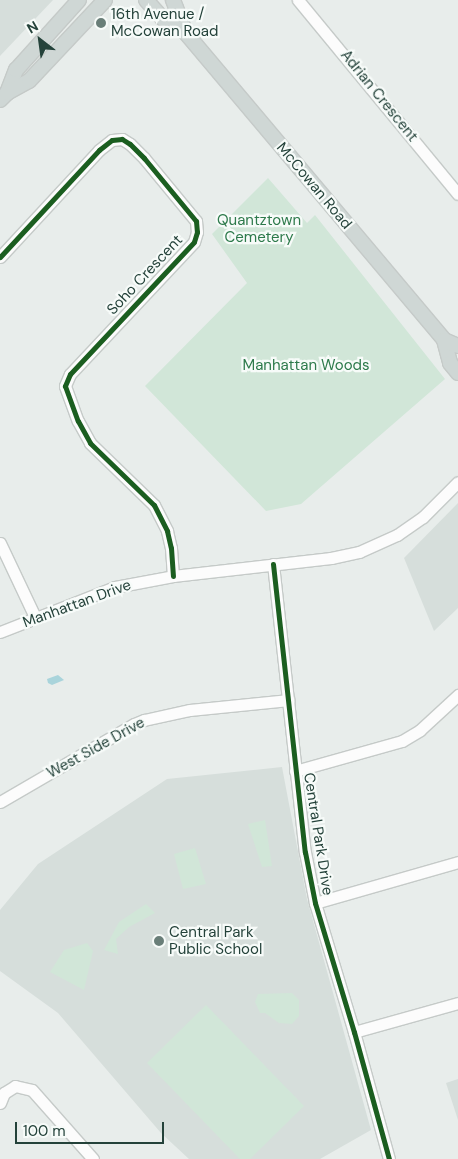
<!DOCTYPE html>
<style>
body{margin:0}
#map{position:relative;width:458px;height:1159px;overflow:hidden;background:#e8edeb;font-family:"DM Sans",sans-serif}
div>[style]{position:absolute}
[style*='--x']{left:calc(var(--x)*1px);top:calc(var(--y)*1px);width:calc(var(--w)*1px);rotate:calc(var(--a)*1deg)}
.built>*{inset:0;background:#d6dedb}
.green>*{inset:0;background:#d1e6d8}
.water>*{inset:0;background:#a9d4db}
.roads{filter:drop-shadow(1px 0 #c5cac8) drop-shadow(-1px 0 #c5cac8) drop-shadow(0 1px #c5cac8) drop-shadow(0 -1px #c5cac8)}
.minor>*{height:11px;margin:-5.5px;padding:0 5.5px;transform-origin:5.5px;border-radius:5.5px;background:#fcfcfc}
.major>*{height:14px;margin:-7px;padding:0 7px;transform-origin:7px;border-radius:7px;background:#cfd7d5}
.cycleway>*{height:5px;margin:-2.5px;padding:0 2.5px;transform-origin:2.5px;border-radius:2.5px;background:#1b5e20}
.dots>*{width:14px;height:14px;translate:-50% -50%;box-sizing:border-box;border:2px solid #f7fbf9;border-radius:50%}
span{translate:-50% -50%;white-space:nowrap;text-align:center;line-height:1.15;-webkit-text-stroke:4.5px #f7fbf9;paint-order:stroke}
.poi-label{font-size:15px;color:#24423a}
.left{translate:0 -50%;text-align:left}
.street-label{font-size:15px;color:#24423a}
.park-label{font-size:15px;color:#2d7a4b}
.north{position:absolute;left:15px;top:15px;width:50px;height:50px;-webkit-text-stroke:4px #f7fbf9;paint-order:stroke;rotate:330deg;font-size:14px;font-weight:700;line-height:20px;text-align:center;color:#24423a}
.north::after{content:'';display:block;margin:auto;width:18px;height:22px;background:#24423a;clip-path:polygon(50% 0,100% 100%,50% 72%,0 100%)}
.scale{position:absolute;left:15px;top:1122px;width:149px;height:22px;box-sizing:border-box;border:2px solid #24423a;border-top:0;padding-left:6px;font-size:15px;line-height:18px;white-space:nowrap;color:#24423a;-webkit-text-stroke:4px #f7fbf9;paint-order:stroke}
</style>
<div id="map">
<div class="built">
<div style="clip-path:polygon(0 0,53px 0,0 56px)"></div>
<div style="clip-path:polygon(458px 503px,458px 608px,434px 631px,404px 558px)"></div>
<div style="clip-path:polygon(282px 767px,307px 899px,371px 1130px,320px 1159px,189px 1159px,161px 1133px,58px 1013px,0 971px,0 910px,38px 864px,167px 779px)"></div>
<div style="clip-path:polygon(458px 1079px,458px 1120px,446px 1083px)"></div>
</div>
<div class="green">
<div style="clip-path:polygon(268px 178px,307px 223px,315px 215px,445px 379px,301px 504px,266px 511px,145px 386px,247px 283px,212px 234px)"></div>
<div style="clip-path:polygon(265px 820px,272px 866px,262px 867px,248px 824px)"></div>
<div style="clip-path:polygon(195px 848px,206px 884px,183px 889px,174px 854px)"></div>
<div style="clip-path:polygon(146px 904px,155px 913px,129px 927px,116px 939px,118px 954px,104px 950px,119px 922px)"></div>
<div style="clip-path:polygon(87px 943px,93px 951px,84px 990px,50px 972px,64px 950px)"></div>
<div style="clip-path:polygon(292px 993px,299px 1000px,299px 1016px,292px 1024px,279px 1023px,265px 1013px,260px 1013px,255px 1002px,258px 994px)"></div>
<div style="clip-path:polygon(206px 1005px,304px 1106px,250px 1159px,240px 1159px,147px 1063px)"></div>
</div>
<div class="water">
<div style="clip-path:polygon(58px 675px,64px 680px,52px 685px,48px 683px,47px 679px)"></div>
</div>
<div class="roads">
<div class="minor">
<div style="--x:298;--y:0;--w:251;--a:50.5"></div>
<div style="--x:0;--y:257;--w:146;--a:-47.2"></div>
<div style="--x:99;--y:150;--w:16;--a:-38"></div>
<div style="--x:112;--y:140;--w:10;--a:-6"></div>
<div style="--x:122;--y:139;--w:9;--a:32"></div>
<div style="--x:130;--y:144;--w:20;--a:45"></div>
<div style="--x:144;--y:158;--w:82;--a:50.5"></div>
<div style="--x:196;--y:221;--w:11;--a:85"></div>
<div style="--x:197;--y:232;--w:10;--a:107"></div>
<div style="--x:194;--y:242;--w:181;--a:133.2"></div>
<div style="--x:70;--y:374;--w:13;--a:113"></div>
<div style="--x:65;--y:386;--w:37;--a:70"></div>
<div style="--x:78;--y:421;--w:25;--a:61"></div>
<div style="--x:90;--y:443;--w:89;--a:44.1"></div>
<div style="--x:154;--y:505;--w:29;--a:63"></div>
<div style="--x:167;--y:531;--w:17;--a:77"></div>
<div style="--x:171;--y:548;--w:28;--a:86"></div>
<div style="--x:0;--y:543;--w:82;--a:64.7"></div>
<div style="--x:273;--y:564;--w:290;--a:83.7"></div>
<div style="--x:305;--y:852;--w:52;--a:78.9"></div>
<div style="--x:315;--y:903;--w:135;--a:73.2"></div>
<div style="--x:354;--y:1032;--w:132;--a:74.6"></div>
<div style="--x:0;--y:632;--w:123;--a:-21.4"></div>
<div style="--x:115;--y:587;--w:59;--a:-10.7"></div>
<div style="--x:173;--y:576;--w:159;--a:-6.5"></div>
<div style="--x:331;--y:558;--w:29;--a:-12"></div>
<div style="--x:359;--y:552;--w:42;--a:-24.1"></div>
<div style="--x:397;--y:535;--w:32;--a:-35"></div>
<div style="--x:423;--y:517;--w:49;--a:-45"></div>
<div style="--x:295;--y:771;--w:111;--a:-15.7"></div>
<div style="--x:402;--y:741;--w:21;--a:-31"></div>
<div style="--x:420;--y:730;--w:52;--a:-42.6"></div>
<div style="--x:0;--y:802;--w:155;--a:-30.2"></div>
<div style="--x:134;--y:724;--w:11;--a:-22"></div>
<div style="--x:144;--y:720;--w:47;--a:-12.3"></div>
<div style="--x:190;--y:710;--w:99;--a:-5.8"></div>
<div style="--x:315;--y:903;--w:149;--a:-16"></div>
<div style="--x:354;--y:1032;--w:108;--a:-15.6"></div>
<div style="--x:0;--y:1103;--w:11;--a:-68"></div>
<div style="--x:4;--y:1093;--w:13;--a:-32"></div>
<div style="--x:15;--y:1086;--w:17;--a:13"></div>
<div style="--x:32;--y:1090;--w:92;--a:48.5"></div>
</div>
<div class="major">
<div style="--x:146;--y:0;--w:24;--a:48"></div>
<div style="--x:162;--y:18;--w:27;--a:31"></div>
<div style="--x:185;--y:32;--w:402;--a:49.9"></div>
<div style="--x:444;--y:340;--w:24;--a:75"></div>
<div style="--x:450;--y:363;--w:13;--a:51"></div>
<div style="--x:173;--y:0;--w:34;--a:69"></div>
<div style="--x:7;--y:93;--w:25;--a:-69"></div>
<div style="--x:16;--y:70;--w:94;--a:-48"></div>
<div style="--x:0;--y:100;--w:10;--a:-45"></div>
<div style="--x:7;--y:93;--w:25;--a:-29"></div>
<div style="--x:29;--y:81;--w:111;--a:-46.8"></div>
<div style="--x:444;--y:340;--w:15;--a:23"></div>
</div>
</div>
<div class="cycleway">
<div style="--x:0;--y:257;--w:146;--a:-47.2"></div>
<div style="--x:99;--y:150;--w:16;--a:-38"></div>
<div style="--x:112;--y:140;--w:10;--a:-6"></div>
<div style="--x:122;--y:139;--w:9;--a:32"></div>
<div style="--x:130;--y:144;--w:20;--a:45"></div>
<div style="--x:144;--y:158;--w:82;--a:50.5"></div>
<div style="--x:196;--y:221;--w:11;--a:85"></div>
<div style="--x:197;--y:232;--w:10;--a:107"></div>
<div style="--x:194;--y:242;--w:181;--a:133.2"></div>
<div style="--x:70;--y:374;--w:13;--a:113"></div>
<div style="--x:65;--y:386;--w:37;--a:70"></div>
<div style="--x:78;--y:421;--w:25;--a:61"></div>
<div style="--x:90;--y:443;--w:89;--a:44.1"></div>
<div style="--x:154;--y:505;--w:29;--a:63"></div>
<div style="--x:167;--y:531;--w:17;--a:77"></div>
<div style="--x:171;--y:548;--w:28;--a:86"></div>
<div style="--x:273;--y:564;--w:290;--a:83.7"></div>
<div style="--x:305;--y:852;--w:52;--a:78.9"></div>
<div style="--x:315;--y:903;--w:135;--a:73.2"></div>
<div style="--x:354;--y:1032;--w:132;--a:74.6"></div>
</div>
<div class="dots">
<div style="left:101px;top:23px;background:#697e78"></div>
<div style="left:159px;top:941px;background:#697e78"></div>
</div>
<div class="poi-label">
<span class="left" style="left:111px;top:23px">16th Avenue /<br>McCowan Road</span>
<span class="left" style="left:169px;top:941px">Central Park<br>Public School</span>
</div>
<div class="street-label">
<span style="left:379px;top:96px;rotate:51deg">Adrian Crescent</span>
<span style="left:314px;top:186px;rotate:50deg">McCowan Road</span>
<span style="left:145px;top:275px;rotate:-47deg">Soho Crescent</span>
<span style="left:77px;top:604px;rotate:-20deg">Manhattan Drive</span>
<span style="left:96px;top:748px;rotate:-29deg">West Side Drive</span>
<span style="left:318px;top:834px;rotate:81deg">Central Park Drive</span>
</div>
<div class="park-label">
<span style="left:259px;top:229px">Quantztown<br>Cemetery</span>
<span style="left:306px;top:366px">Manhattan Woods</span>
</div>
<div class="north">N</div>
<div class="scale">100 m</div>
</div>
